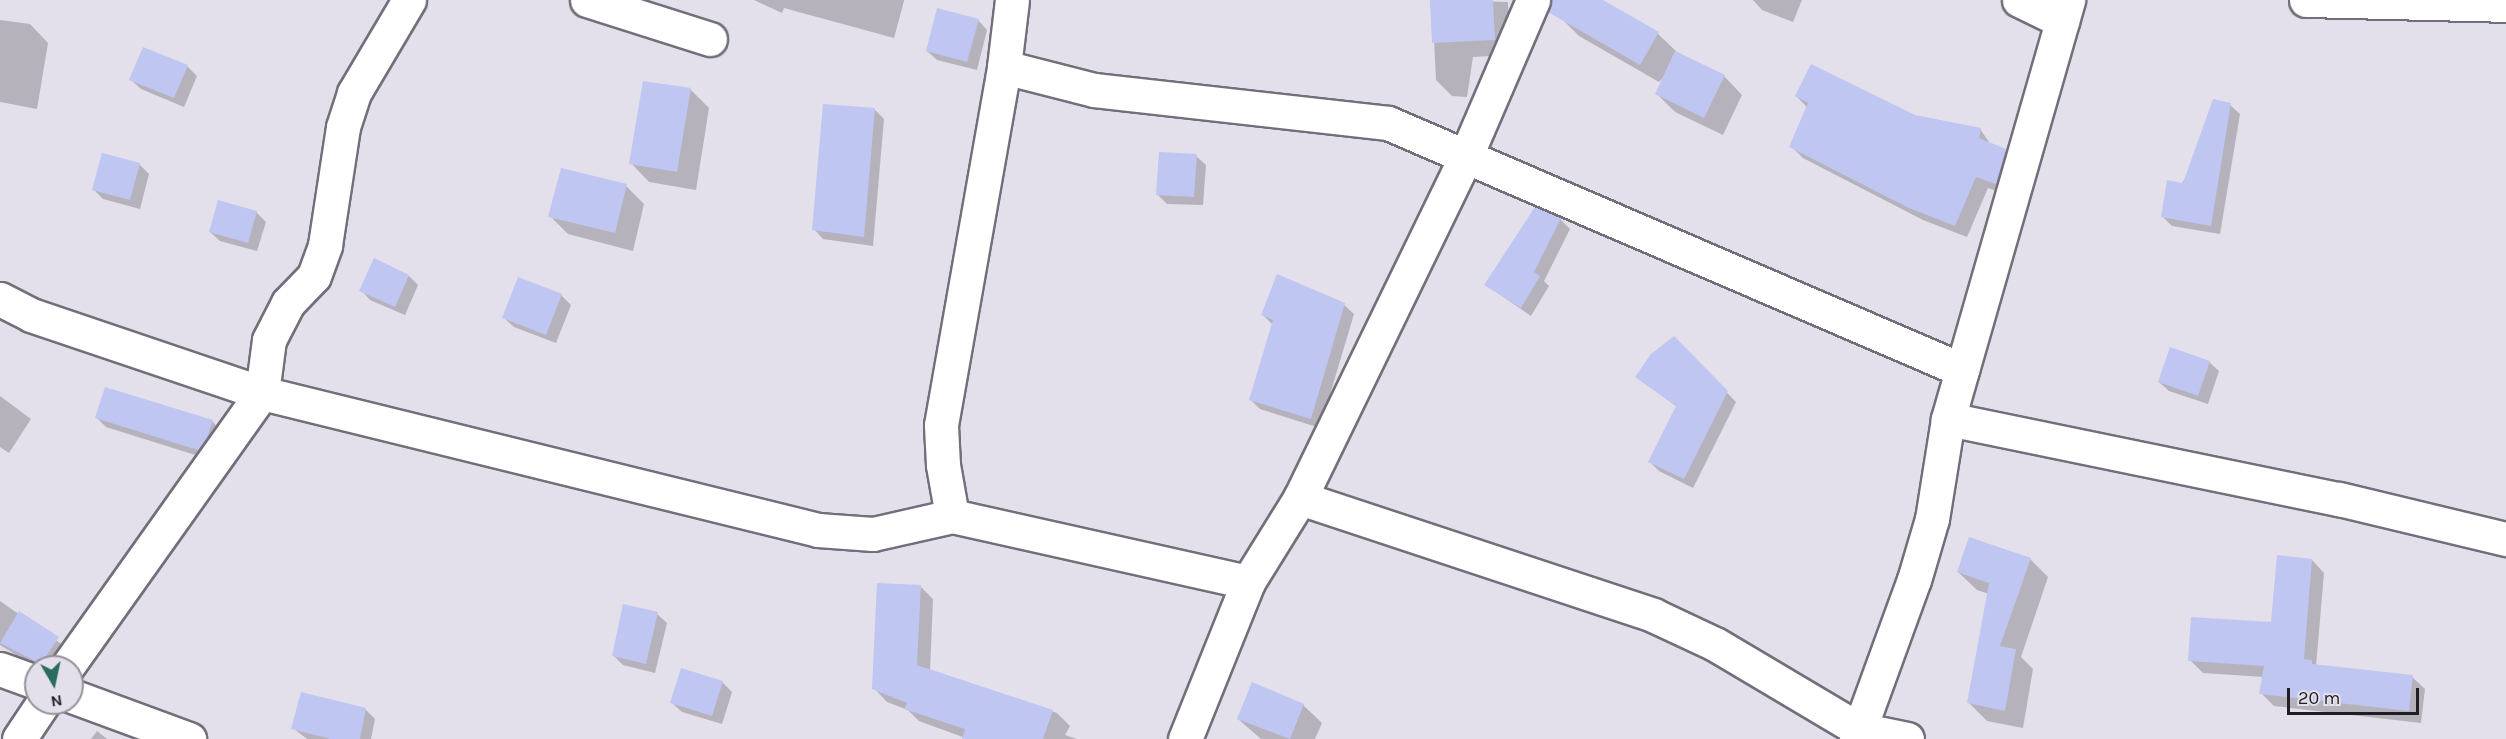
<!DOCTYPE html>
<style>
body{margin:0}
#map{position:relative;width:2506px;height:739px;overflow:hidden;background:#e3dfeb;font-family:Karla,sans-serif}
div>[style]{position:absolute}
[style*='--x']{left:calc(var(--x)*1px);top:calc(var(--y)*1px);width:calc(var(--w)*1px);rotate:calc(var(--a)*1deg)}
.shadow>*{inset:0;background:#0003}
.building>*{inset:0;background:#bec6f1}
.roads{filter:drop-shadow(2px 0 #736f7a) drop-shadow(-2px 0 #736f7a) drop-shadow(0 2px #736f7a) drop-shadow(0 -2px #736f7a)}
.minor>*{height:33px;margin:-16.5px;padding:0 16.5px;transform-origin:16.5px;border-radius:16.5px;background:#fff}
span{translate:-50% -50%;white-space:nowrap;text-align:center;line-height:1.15;-webkit-text-stroke:4.5px #e3dfeb;paint-order:stroke}
.north{position:absolute;left:24px;top:655px;width:60px;height:60px;box-sizing:border-box;background:#e3dfeb;border:2px solid #95929b;border-radius:50%;rotate:171deg;font-size:16px;font-weight:700;line-height:24px;text-align:center;color:#201e22}
.north::after{content:'';display:block;margin:auto;width:21px;height:27px;background:#296c5e;clip-path:polygon(50% 0,100% 100%,50% 72%,0 100%)}
.scale{position:absolute;left:2287px;top:688px;width:132px;height:27px;box-sizing:border-box;border:3px solid #201e22;border-top:0;padding-left:8px;font-size:18px;line-height:21px;white-space:nowrap;color:#201e22;-webkit-text-stroke:4px #e3dfeb;paint-order:stroke}
</style>
<div id="map">
<div class="shadow">
<div style="clip-path:polygon(754px 0,904px 0,904px 1px,894px 38px,784px 8px,782px 13px)"></div>
<div style="clip-path:polygon(1432px 0,1508px 2px,1510px 55px,1473px 57px,1467px 97px,1452px 96px,1436px 80px)"></div>
<div style="clip-path:polygon(1571px 0,1600px 0,1658px 34px,1677px 52px,1724px 76px,1742px 95px,1723px 135px,1675px 112px,1657px 94px,1667px 73px,1659px 82px,1579px 36px,1561px 18px)"></div>
<div style="clip-path:polygon(1753px 0,1802px 0,1793px 22px,1762px 10px)"></div>
<div style="clip-path:polygon(0 20px,30px 24px,48px 43px,37px 109px,0 102px)"></div>
<div style="clip-path:polygon(978px 20px,987px 30px,977px 70px,937px 60px,927px 51px)"></div>
<div style="clip-path:polygon(187px 66px,197px 76px,184px 107px,141px 89px,131px 80px)"></div>
<div style="clip-path:polygon(645px 82px,691px 90px,709px 108px,696px 190px,649px 182px,631px 163px)"></div>
<div style="clip-path:polygon(1796px 96px,1980px 129px,1991px 145px,2005px 151px,2017px 163px,2007px 195px,1988px 188px,1967px 237px,1923px 220px,1803px 158px,1791px 146px,1807px 107px)"></div>
<div style="clip-path:polygon(2230px 105px,2240px 114px,2220px 234px,2172px 226px,2162px 216px)"></div>
<div style="clip-path:polygon(874px 109px,884px 119px,873px 246px,823px 239px,814px 229px)"></div>
<div style="clip-path:polygon(103px 155px,140px 165px,149px 174px,140px 209px,103px 199px,94px 190px)"></div>
<div style="clip-path:polygon(1196px 156px,1206px 165px,1203px 205px,1167px 204px,1158px 195px)"></div>
<div style="clip-path:polygon(626px 186px,644px 204px,633px 251px,568px 234px,550px 216px)"></div>
<div style="clip-path:polygon(1535px 208px,1560px 219px,1570px 229px,1544px 281px,1549px 286px,1531px 316px,1486px 285px)"></div>
<div style="clip-path:polygon(256px 212px,266px 222px,257px 251px,220px 241px,210px 232px)"></div>
<div style="clip-path:polygon(409px 276px,418px 285px,405px 315px,370px 300px,361px 290px)"></div>
<div style="clip-path:polygon(561px 295px,571px 305px,556px 343px,514px 327px,504px 318px)"></div>
<div style="clip-path:polygon(1344px 305px,1354px 314px,1320px 428px,1260px 409px,1251px 400px,1273px 325px,1263px 315px)"></div>
<div style="clip-path:polygon(1674px 338px,1736px 402px,1693px 488px,1659px 471px,1650px 462px,1677px 407px,1637px 377px)"></div>
<div style="clip-path:polygon(2209px 362px,2219px 371px,2208px 404px,2169px 391px,2159px 382px)"></div>
<div style="clip-path:polygon(0 396px,31px 419px,9px 453px,0 447px)"></div>
<div style="clip-path:polygon(97px 418px,212px 421px,221px 431px,208px 459px,106px 427px)"></div>
<div style="clip-path:polygon(2030px 559px,2048px 577px,2021px 657px,2033px 669px,2023px 728px,1987px 721px,1969px 703px,1989px 594px,1977px 590px,1958px 572px)"></div>
<div style="clip-path:polygon(2312px 560px,2324px 573px,2316px 666px,2412px 677px,2425px 689px,2421px 723px,2274px 706px,2261px 693px,2264px 677px,2203px 673px,2190px 660px,2273px 624px)"></div>
<div style="clip-path:polygon(920px 586px,933px 599px,930px 671px,1057px 713px,1070px 726px,1065px 735px,1077px 739px,968px 739px,919px 721px,908px 710px,887px 702px,874px 688px)"></div>
<div style="clip-path:polygon(0 601px,67px 648px,55px 667px,34px 666px,0 645px)"></div>
<div style="clip-path:polygon(657px 614px,667px 623px,655px 673px,623px 665px,614px 656px)"></div>
<div style="clip-path:polygon(722px 682px,732px 692px,722px 724px,682px 712px,672px 703px)"></div>
<div style="clip-path:polygon(1303px 705px,1322px 723px,1315px 739px,1261px 739px,1238px 719px)"></div>
<div style="clip-path:polygon(366px 710px,375px 719px,371px 739px,307px 739px,293px 728px)"></div>
<div style="clip-path:polygon(97px 731px,107px 739px,91px 739px)"></div>
</div>
<div class="building">
<div style="clip-path:polygon(1430px 0,1493px 0,1495px 40px,1432px 43px)"></div>
<div style="clip-path:polygon(1551px 0,1603px 0,1659px 32px,1640px 65px,1548px 12px)"></div>
<div style="clip-path:polygon(937px 8px,979px 19px,967px 62px,926px 51px)"></div>
<div style="clip-path:polygon(143px 47px,188px 65px,174px 98px,129px 80px)"></div>
<div style="clip-path:polygon(1675px 51px,1725px 75px,1704px 118px,1655px 94px)"></div>
<div style="clip-path:polygon(1811px 64px,1915px 115px,1981px 128px,1979px 138px,2006px 149px,1996px 184px,1976px 177px,1955px 226px,1909px 208px,1789px 147px,1808px 103px,1795px 96px)"></div>
<div style="clip-path:polygon(643px 81px,691px 88px,677px 172px,629px 164px)"></div>
<div style="clip-path:polygon(2213px 99px,2231px 103px,2211px 226px,2161px 217px,2167px 180px,2183px 183px)"></div>
<div style="clip-path:polygon(823px 104px,875px 108px,864px 237px,812px 230px)"></div>
<div style="clip-path:polygon(1159px 152px,1197px 154px,1194px 197px,1156px 195px)"></div>
<div style="clip-path:polygon(102px 153px,140px 163px,130px 200px,92px 190px)"></div>
<div style="clip-path:polygon(561px 168px,627px 184px,615px 233px,548px 217px)"></div>
<div style="clip-path:polygon(218px 200px,257px 211px,248px 243px,209px 232px)"></div>
<div style="clip-path:polygon(1535px 207px,1561px 218px,1534px 272px,1540px 276px,1521px 308px,1484px 285px)"></div>
<div style="clip-path:polygon(374px 258px,409px 275px,395px 307px,359px 291px)"></div>
<div style="clip-path:polygon(1277px 274px,1345px 303px,1311px 419px,1249px 400px,1273px 320px,1261px 315px)"></div>
<div style="clip-path:polygon(518px 277px,562px 294px,546px 335px,502px 318px)"></div>
<div style="clip-path:polygon(1674px 336px,1728px 391px,1684px 479px,1648px 462px,1676px 406px,1635px 377px,1651px 354px)"></div>
<div style="clip-path:polygon(2170px 347px,2210px 361px,2198px 396px,2158px 382px)"></div>
<div style="clip-path:polygon(105px 387px,213px 420px,207px 438px,198px 450px,95px 418px)"></div>
<div style="clip-path:polygon(1969px 537px,2031px 558px,2000px 646px,2016px 649px,2005px 711px,1967px 703px,1989px 583px,1957px 572px)"></div>
<div style="clip-path:polygon(2277px 555px,2312px 559px,2304px 659px,2312px 660px,2312px 664px,2413px 675px,2409px 711px,2259px 694px,2264px 666px,2188px 661px,2191px 617px,2271px 622px)"></div>
<div style="clip-path:polygon(877px 583px,921px 585px,917px 665px,1053px 710px,1043px 739px,962px 739px,965px 729px,904px 709px,907px 703px,872px 689px)"></div>
<div style="clip-path:polygon(623px 604px,658px 612px,646px 664px,612px 656px)"></div>
<div style="clip-path:polygon(19px 611px,59px 637px,41px 664px,0 643px)"></div>
<div style="clip-path:polygon(681px 668px,723px 681px,712px 716px,670px 703px)"></div>
<div style="clip-path:polygon(1252px 682px,1304px 704px,1290px 739px,1237px 719px)"></div>
<div style="clip-path:polygon(301px 692px,366px 708px,360px 739px,331px 739px,291px 729px)"></div>
</div>
<div class="roads">
<div class="minor">
<div style="--x:587;--y:0;--w:129;--a:17.6"></div>
<div style="--x:2019;--y:0;--w:48;--a:26"></div>
<div style="--x:2306;--y:0;--w:200;--a:1.4"></div>
<div style="--x:1004;--y:67;--w:93;--a:14.3"></div>
<div style="--x:1094;--y:90;--w:296;--a:6.4"></div>
<div style="--x:1388;--y:123;--w:625;--a:23.28"></div>
<div style="--x:0;--y:299;--w:35;--a:27"></div>
<div style="--x:31;--y:315;--w:244;--a:18.7"></div>
<div style="--x:262;--y:393;--w:573;--a:13.84"></div>
<div style="--x:818;--y:530;--w:55;--a:4.2"></div>
<div style="--x:873;--y:534;--w:81;--a:-12.8"></div>
<div style="--x:952;--y:516;--w:303;--a:12.6"></div>
<div style="--x:1948;--y:419;--w:399;--a:11.6"></div>
<div style="--x:2339;--y:499;--w:172;--a:13.5"></div>
<div style="--x:1300;--y:498;--w:372;--a:18.3"></div>
<div style="--x:1653;--y:615;--w:68;--a:25.1"></div>
<div style="--x:1715;--y:644;--w:166;--a:30.7"></div>
<div style="--x:1858;--y:729;--w:50;--a:11.5"></div>
<div style="--x:952;--y:516;--w:52;--a:-100"></div>
<div style="--x:943;--y:465;--w:40;--a:-92.9"></div>
<div style="--x:941;--y:425;--w:364;--a:-80"></div>
<div style="--x:1004;--y:67;--w:67;--a:-83.2"></div>
<div style="--x:67;--y:667;--w:336;--a:-54.6"></div>
<div style="--x:262;--y:393;--w:53;--a:-82.5"></div>
<div style="--x:269;--y:340;--w:42;--a:-62.8"></div>
<div style="--x:288;--y:303;--w:37;--a:-46"></div>
<div style="--x:314;--y:276;--w:33;--a:-70"></div>
<div style="--x:325;--y:245;--w:119;--a:-81.3"></div>
<div style="--x:343;--y:127;--w:36;--a:-72"></div>
<div style="--x:354;--y:93;--w:108;--a:-59.4"></div>
<div style="--x:0;--y:669;--w:38;--a:20"></div>
<div style="--x:72;--y:696;--w:125;--a:20.2"></div>
<div style="--x:19;--y:739;--w:43;--a:-56.3"></div>
<div style="--x:1185;--y:739;--w:169;--a:-68.1"></div>
<div style="--x:1248;--y:582;--w:99;--a:-58.2"></div>
<div style="--x:1300;--y:498;--w:378;--a:-64.1"></div>
<div style="--x:1465;--y:158;--w:172;--a:-66.7"></div>
<div style="--x:1856;--y:739;--w:169;--a:-70"></div>
<div style="--x:1914;--y:580;--w:64;--a:-73.6"></div>
<div style="--x:1932;--y:519;--w:101;--a:-80.9"></div>
<div style="--x:1948;--y:419;--w:436;--a:-74"></div>
</div>
</div>
<div class="north">N</div>
<div class="scale">20 m</div>
</div>
